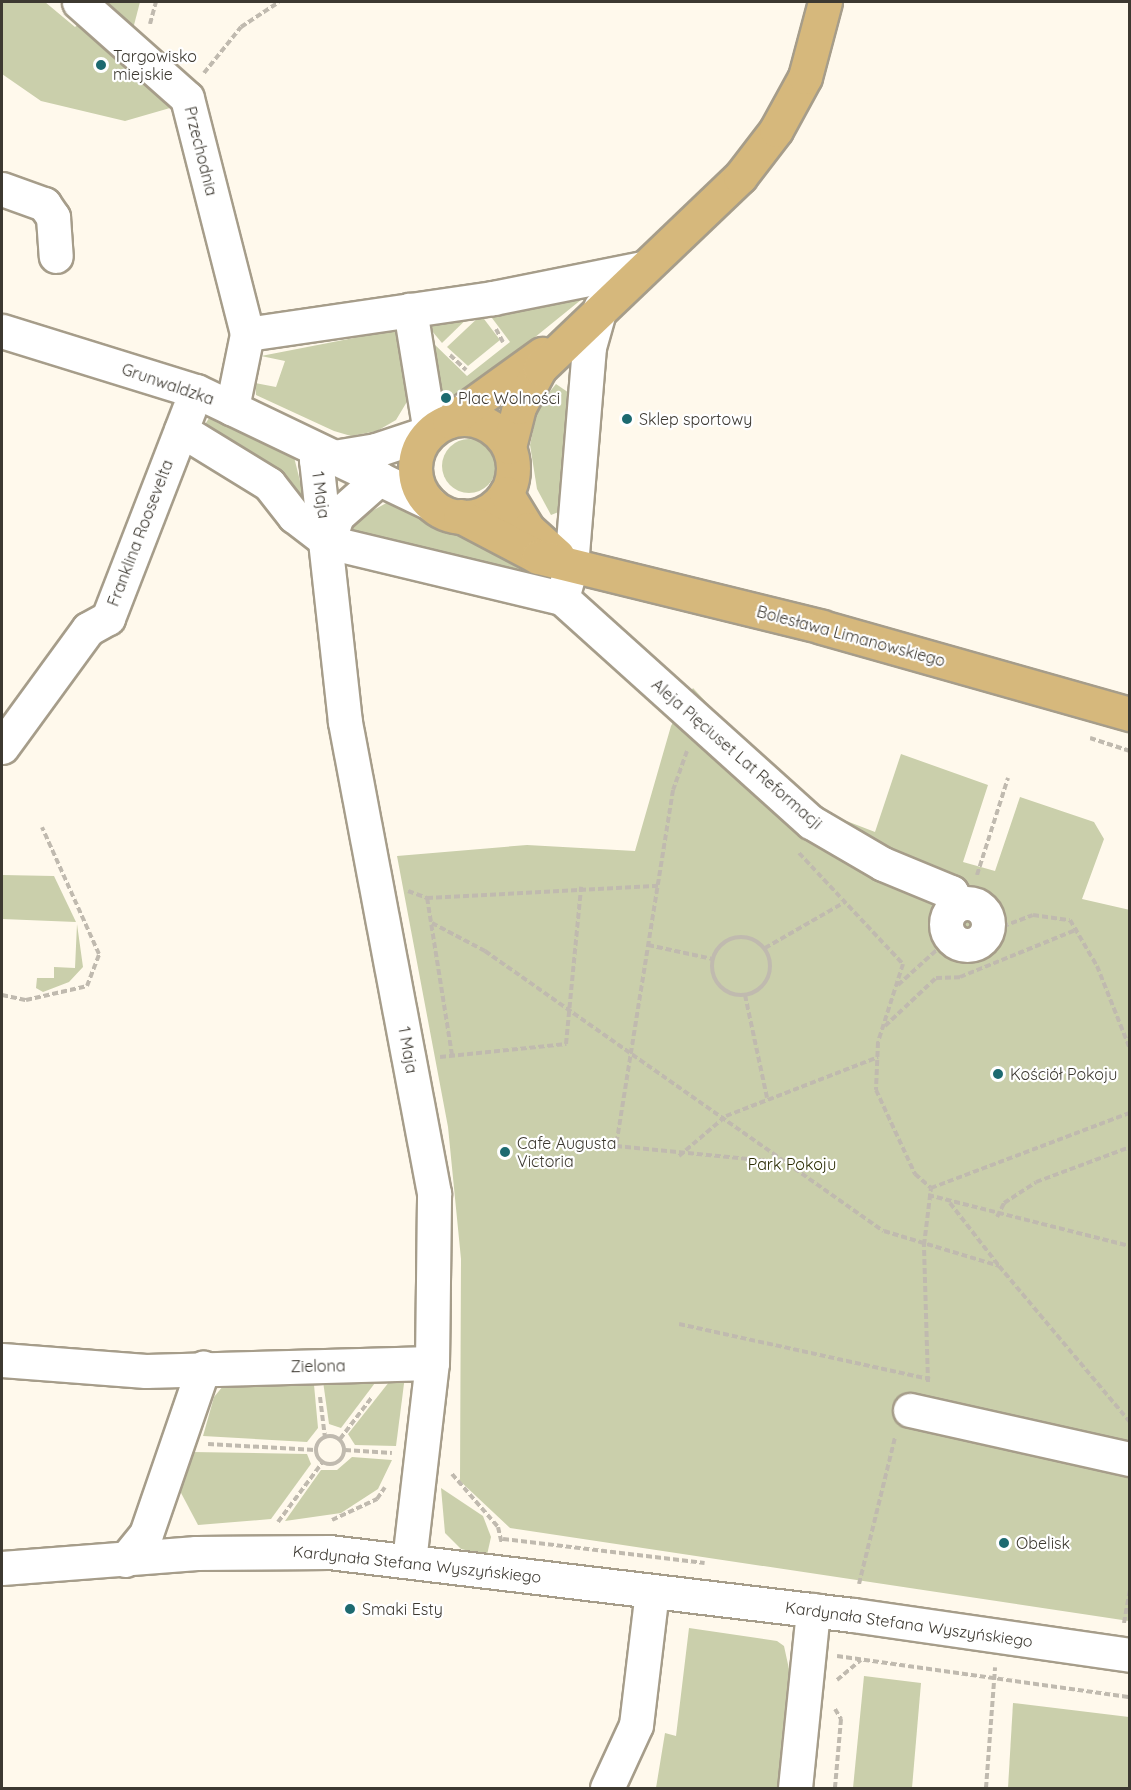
<!DOCTYPE html>
<meta charset="utf-8">
<style>
body{margin:0}
#map{position:relative;width:1131px;height:1790px;overflow:hidden;background:#fff9ec;font-family:Quicksand,sans-serif}
div>[style]{position:absolute}
[style*='--x']{left:calc(var(--x)*1px);top:calc(var(--y)*1px);width:calc(var(--w)*1px);rotate:calc(var(--a)*1deg)}
.green>*{inset:0;background:#cacfab}
.round{border-radius:50%}
.path>*{height:4px;margin-top:-2px;transform-origin:0;background:repeating-linear-gradient(90deg,#c0baaf 0 6px,transparent 0 9px)}
.path>.ring{margin:-2px;padding:0;box-sizing:content-box;background:none;border:4px solid #c0baaf;border-radius:50%}
.roads{filter:drop-shadow(2px 0 #a69d8a) drop-shadow(-2px 0 #a69d8a) drop-shadow(0 2px #a69d8a) drop-shadow(0 -2px #a69d8a)}
.minor>*{height:33px;margin:-16.5px;padding:0 16.5px;transform-origin:16.5px;border-radius:16.5px;background:#fff}
.minor>.ring{margin:-16.5px;padding:0;box-sizing:content-box;background:none;border:33px solid #fff;border-radius:50%}
.major>*{height:33px;margin:-16.5px;padding:0 16.5px;transform-origin:16.5px;border-radius:16.5px;background:#d6b87c}
.major>.ring{margin:-16.5px;padding:0;box-sizing:content-box;background:none;border:33px solid #d6b87c;border-radius:50%}
.dots>*{width:16px;height:16px;translate:-50% -50%;box-sizing:border-box;border:3px solid #fff;border-radius:50%}
span{translate:-50% -50%;white-space:nowrap;text-align:center;line-height:1.15;-webkit-text-stroke:4.5px #fff;paint-order:stroke}
.poi-label{font-size:16px;color:#3d3931}
.left{translate:0 -50%;text-align:left}
.street-label{font-size:16px;color:#3d3931}
.park-label{font-size:16px;color:#2a2c03}
.frame{position:absolute;inset:0;border:3px solid #3d3931;pointer-events:none}
</style>
<div id="map">
<div class="green">
<div style="clip-path:polygon(2px 2px,45px 2px,75px 27px,85px 18px,167px 95px,170px 108px,125px 121px,41px 101px,2px 74px)"></div>
<div style="clip-path:polygon(95px 2px,140px 2px,134px 25px,127px 30px)"></div>
<div style="clip-path:polygon(587px 295px,476px 385px,452px 401px,441px 395px,431px 341px,467px 376px,510px 342px,483px 306px)"></div>
<div style="clip-path:polygon(478px 308px,442px 343px,422px 319px)"></div>
<div style="clip-path:polygon(481px 315px,500px 340px,468px 366px,447px 347px)"></div>
<div style="clip-path:polygon(400px 329px,408px 400px,396px 420px,377px 431px,351px 436px,334px 431px,256px 395px,255px 383px,276px 387px,285px 361px,261px 356px)"></div>
<div style="clip-path:polygon(556px 384px,572px 395px,561px 511px,551px 515px,537px 489px,530px 445px,538px 406px)"></div>
<div style="clip-path:polygon(211px 415px,293px 453px,306px 505px,202px 429px)"></div>
<div class="round" style="left:442px;top:439px;width:54px;height:54px"></div>
<div style="clip-path:polygon(390px 501px,460px 532px,520px 565px,529px 577px,348px 534px,361px 517px)"></div>
<div style="clip-path:polygon(693px 688px,800px 803px,875px 832px,901px 754px,988px 785px,963px 862px,995px 871px,1020px 797px,1094px 822px,1104px 839px,1082px 899px,1130px 910px,1129px 1621px,510px 1528px,460px 1481px,461px 1259px,448px 1127px,397px 856px,527px 845px,635px 851px,671px 726px)"></div>
<div style="clip-path:polygon(2px 875px,54px 876px,76px 922px,2px 919px)"></div>
<div style="clip-path:polygon(77px 924px,83px 967px,69px 982px,43px 992px,36px 988px,37px 978px,54px 978px,54px 967px,75px 968px)"></div>
<div style="clip-path:polygon(384px 1371px,341px 1428px,329px 1424px,322px 1374px)"></div>
<div style="clip-path:polygon(313px 1374px,318px 1428px,307px 1442px,203px 1436px,214px 1397px,228px 1380px)"></div>
<div style="clip-path:polygon(405px 1376px,396px 1446px,355px 1445px,348px 1434px,393px 1377px)"></div>
<div style="clip-path:polygon(192px 1452px,307px 1454px,311px 1464px,271px 1519px,198px 1525px,180px 1491px)"></div>
<div style="clip-path:polygon(352px 1457px,392px 1460px,378px 1489px,341px 1513px,285px 1521px,321px 1470px,337px 1470px)"></div>
<div style="clip-path:polygon(441px 1488px,483px 1516px,491px 1537px,487px 1555px,461px 1549px,445px 1533px)"></div>
<div style="clip-path:polygon(689px 1628px,777px 1641px,784px 1646px,789px 1669px,777px 1788px,656px 1788px,665px 1733px,676px 1736px)"></div>
<div style="clip-path:polygon(864px 1676px,921px 1683px,912px 1788px,853px 1788px)"></div>
<div style="clip-path:polygon(1013px 1703px,1129px 1717px,1128px 1788px,1008px 1788px)"></div>
</div>
<div class="path">
<div style="--x:150;--y:24;--w:23;--a:-75"></div>
<div style="--x:204;--y:73;--w:59;--a:-51.2"></div>
<div style="--x:241;--y:27;--w:45;--a:-33.3"></div>
<div style="--x:496;--y:329;--w:15;--a:62"></div>
<div style="--x:450;--y:355;--w:22;--a:43"></div>
<div style="--x:1090;--y:738;--w:42;--a:18"></div>
<div style="--x:687;--y:751;--w:41;--a:109.7"></div>
<div style="--x:673;--y:790;--w:361;--a:99.1"></div>
<div style="--x:616;--y:1146;--w:165;--a:5.6"></div>
<div style="--x:799;--y:853;--w:152;--a:46.9"></div>
<div style="--x:903;--y:964;--w:82;--a:107.8"></div>
<div style="--x:878;--y:1042;--w:48;--a:92.4"></div>
<div style="--x:876;--y:1090;--w:93;--a:65.1"></div>
<div style="--x:915;--y:1174;--w:21;--a:41"></div>
<div style="--x:977;--y:875;--w:102;--a:-72.3"></div>
<div style="--x:408;--y:891;--w:20;--a:20"></div>
<div style="--x:432;--y:923;--w:60;--a:27.8"></div>
<div style="--x:485;--y:951;--w:487;--a:35.1"></div>
<div style="--x:884;--y:1231;--w:120;--a:16.9"></div>
<div style="--x:999;--y:1266;--w:204;--a:50"></div>
<div style="--x:986;--y:933;--w:50;--a:-21"></div>
<div style="--x:1033;--y:915;--w:37;--a:8"></div>
<div style="--x:1070;--y:920;--w:53;--a:59.6"></div>
<div style="--x:1097;--y:966;--w:89;--a:68.3"></div>
<div class="ring" style="left:712px;top:937px;width:54px;height:54px"></div>
<div style="--x:648;--y:945;--w:66;--a:12.3"></div>
<div style="--x:765;--y:948;--w:92;--a:-29.9"></div>
<div style="--x:898;--y:985;--w:72;--a:-42.2"></div>
<div style="--x:2;--y:995;--w:25;--a:12"></div>
<div style="--x:26;--y:1000;--w:63;--a:-12.9"></div>
<div style="--x:87;--y:986;--w:34;--a:-69"></div>
<div style="--x:99;--y:954;--w:139;--a:-114.2"></div>
<div style="--x:745;--y:995;--w:105;--a:77.9"></div>
<div style="--x:885;--y:1026;--w:70;--a:-43.3"></div>
<div style="--x:936;--y:978;--w:24;--a:-2"></div>
<div style="--x:960;--y:977;--w:127;--a:-22.1"></div>
<div style="--x:452;--y:1055;--w:159;--a:-99"></div>
<div style="--x:427;--y:898;--w:232;--a:-3"></div>
<div style="--x:440;--y:1057;--w:127;--a:-5.9"></div>
<div style="--x:566;--y:1044;--w:158;--a:-84.5"></div>
<div style="--x:679;--y:1156;--w:62;--a:-40.4"></div>
<div style="--x:726;--y:1116;--w:163;--a:-21.2"></div>
<div style="--x:931;--y:1188;--w:213;--a:-20.7"></div>
<div style="--x:928;--y:1195;--w:208;--a:14.2"></div>
<div style="--x:950;--y:1203;--w:80;--a:52.1"></div>
<div style="--x:997;--y:1217;--w:16;--a:-63"></div>
<div style="--x:1004;--y:1203;--w:38;--a:-33"></div>
<div style="--x:1036;--y:1182;--w:100;--a:-20.4"></div>
<div style="--x:679;--y:1324;--w:257;--a:12.4"></div>
<div style="--x:928;--y:1382;--w:137;--a:-91.7"></div>
<div style="--x:924;--y:1245;--w:57;--a:-83"></div>
<div style="--x:320;--y:1397;--w:39;--a:83"></div>
<div class="ring" style="left:316px;top:1436px;width:24px;height:24px"></div>
<div style="--x:340;--y:1439;--w:53;--a:-52.7"></div>
<div style="--x:208;--y:1444;--w:107;--a:3.2"></div>
<div style="--x:345;--y:1450;--w:47;--a:3.7"></div>
<div style="--x:452;--y:1474;--w:70;--a:49"></div>
<div style="--x:498;--y:1527;--w:17;--a:77"></div>
<div style="--x:332;--y:1520;--w:50;--a:-25"></div>
<div style="--x:377;--y:1499;--w:14;--a:-56"></div>
<div style="--x:278;--y:1522;--w:74;--a:-53.3"></div>
<div style="--x:503;--y:1539;--w:203;--a:6.8"></div>
<div style="--x:859;--y:1584;--w:151;--a:-76.2"></div>
<div style="--x:1124;--y:1623;--w:36;--a:-80"></div>
<div style="--x:837;--y:1656;--w:296;--a:8"></div>
<div style="--x:837;--y:1680;--w:31;--a:-40"></div>
<div style="--x:835;--y:1709;--w:12;--a:59"></div>
<div style="--x:841;--y:1719;--w:69;--a:95"></div>
<div style="--x:986;--y:1788;--w:121;--a:-85.7"></div>
</div>
<div class="roads">
<div class="minor">
<div style="--x:79;--y:2;--w:144;--a:41.6"></div>
<div style="--x:187;--y:98;--w:244;--a:75.7"></div>
<div style="--x:247;--y:334;--w:76;--a:101.5"></div>
<div style="--x:2;--y:189;--w:45;--a:19.7"></div>
<div style="--x:44;--y:204;--w:16;--a:55"></div>
<div style="--x:53;--y:217;--w:39;--a:86"></div>
<div style="--x:2;--y:331;--w:203;--a:17.2"></div>
<div style="--x:196;--y:391;--w:259;--a:25.6"></div>
<div style="--x:247;--y:334;--w:249;--a:-8.3"></div>
<div style="--x:493;--y:298;--w:153;--a:-11.3"></div>
<div style="--x:181;--y:430;--w:103;--a:31.5"></div>
<div style="--x:269;--y:484;--w:41;--a:52"></div>
<div style="--x:294;--y:516;--w:43;--a:37.4"></div>
<div style="--x:328;--y:542;--w:241;--a:13.5"></div>
<div style="--x:328;--y:542;--w:28;--a:-71"></div>
<div style="--x:337;--y:516;--w:57;--a:-41.5"></div>
<div style="--x:564;--y:591;--w:26;--a:-74"></div>
<div style="--x:571;--y:566;--w:220;--a:-85.3"></div>
<div style="--x:589;--y:347;--w:41;--a:-74.2"></div>
<div style="--x:562;--y:598;--w:335;--a:42"></div>
<div style="--x:811;--y:822;--w:83;--a:30.3"></div>
<div style="--x:883;--y:864;--w:74;--a:22.4"></div>
<div style="--x:951;--y:892;--w:13;--a:61"></div>
<div style="--x:2;--y:747;--w:146;--a:-53.9"></div>
<div style="--x:88;--y:629;--w:23;--a:-29"></div>
<div style="--x:108;--y:618;--w:224;--a:-68.8"></div>
<div class="ring" style="left:946px;top:903px;width:9px;height:9px"></div>
<div style="--x:2;--y:1360;--w:144;--a:4.4"></div>
<div style="--x:146;--y:1371;--w:286;--a:-1.6"></div>
<div style="--x:910;--y:1410;--w:225;--a:12.6"></div>
<div style="--x:125;--y:1560;--w:33;--a:-51"></div>
<div style="--x:146;--y:1534;--w:176;--a:-71"></div>
<div style="--x:409;--y:1561;--w:199;--a:-83.4"></div>
<div style="--x:432;--y:1363;--w:170;--a:-89.3"></div>
<div style="--x:434;--y:1193;--w:479;--a:-100.7"></div>
<div style="--x:345;--y:722;--w:264;--a:-96.3"></div>
<div style="--x:316;--y:460;--w:61;--a:-9.5"></div>
<div style="--x:376;--y:450;--w:57;--a:-18.4"></div>
<div style="--x:430;--y:432;--w:124;--a:-99.3"></div>
<div style="--x:2;--y:1568;--w:195;--a:-4.4"></div>
<div style="--x:196;--y:1553;--w:133;--a:-0.4"></div>
<div style="--x:329;--y:1552;--w:528;--a:6.86"></div>
<div style="--x:853;--y:1615;--w:280;--a:8.2"></div>
<div style="--x:607;--y:1788;--w:69;--a:-65.3"></div>
<div style="--x:636;--y:1725;--w:135;--a:-83.2"></div>
<div style="--x:795;--y:1788;--w:179;--a:-84.2"></div>
</div>
<div class="major">
<div class="ring" style="left:415px;top:419px;width:65px;height:65px"></div>
<div style="--x:449;--y:421;--w:115;--a:-35.8"></div>
<div style="--x:509;--y:447;--w:41;--a:-76"></div>
<div style="--x:519;--y:407;--w:44;--a:-61.7"></div>
<div style="--x:540;--y:368;--w:277;--a:-43.7"></div>
<div style="--x:740;--y:177;--w:59;--a:-52.5"></div>
<div style="--x:776;--y:130;--w:60;--a:-61.3"></div>
<div style="--x:805;--y:77;--w:78;--a:-75.1"></div>
<div style="--x:506;--y:493;--w:42;--a:58.6"></div>
<div style="--x:528;--y:529;--w:40;--a:42"></div>
<div style="--x:460;--y:516;--w:88;--a:27.7"></div>
<div style="--x:538;--y:557;--w:292;--a:13.8"></div>
<div style="--x:822;--y:627;--w:320;--a:15.8"></div>
</div>
</div>
<div class="dots">
<div style="left:101px;top:65px;background:#1d6a70"></div>
<div style="left:446px;top:398px;background:#1d6a70"></div>
<div style="left:627px;top:419px;background:#1d6a70"></div>
<div style="left:998px;top:1074px;background:#1d6a70"></div>
<div style="left:505px;top:1152px;background:#1d6a70"></div>
<div style="left:1004px;top:1543px;background:#1d6a70"></div>
<div style="left:350px;top:1609px;background:#1d6a70"></div>
</div>
<div class="poi-label">
<span class="left" style="left:113px;top:65px">Targowisko<br>miejskie</span>
<span class="left" style="left:458px;top:398px">Plac Wolności</span>
<span class="left" style="left:639px;top:419px">Sklep sportowy</span>
<span class="left" style="left:1010px;top:1074px">Kościół Pokoju</span>
<span class="left" style="left:517px;top:1152px">Cafe Augusta<br>Victoria</span>
<span class="left" style="left:1016px;top:1543px">Obelisk</span>
<span class="left" style="left:362px;top:1609px">Smaki Esty</span>
</div>
<div class="street-label">
<span style="left:201px;top:151px;rotate:76deg">Przechodnia</span>
<span style="left:168px;top:384px;rotate:19deg">Grunwaldzka</span>
<span style="left:321px;top:495px;rotate:82deg">1 Maja</span>
<span style="left:140px;top:533px;rotate:-69deg">Franklina Roosevelta</span>
<span style="left:851px;top:636px;rotate:15deg">Bolesława Limanowskiego</span>
<span style="left:737px;top:754px;rotate:41deg">Aleja Pięciuset Lat Reformacji</span>
<span style="left:408px;top:1050px;rotate:80deg">1 Maja</span>
<span style="left:318px;top:1366px;rotate:-1deg">Zielona</span>
<span style="left:417px;top:1564px;rotate:6deg">Kardynała Stefana Wyszyńskiego</span>
<span style="left:909px;top:1624px;rotate:8deg">Kardynała Stefana Wyszyńskiego</span>
</div>
<div class="park-label">
<span style="left:792px;top:1164px">Park Pokoju</span>
</div>
<div class="frame"></div>
</div>
